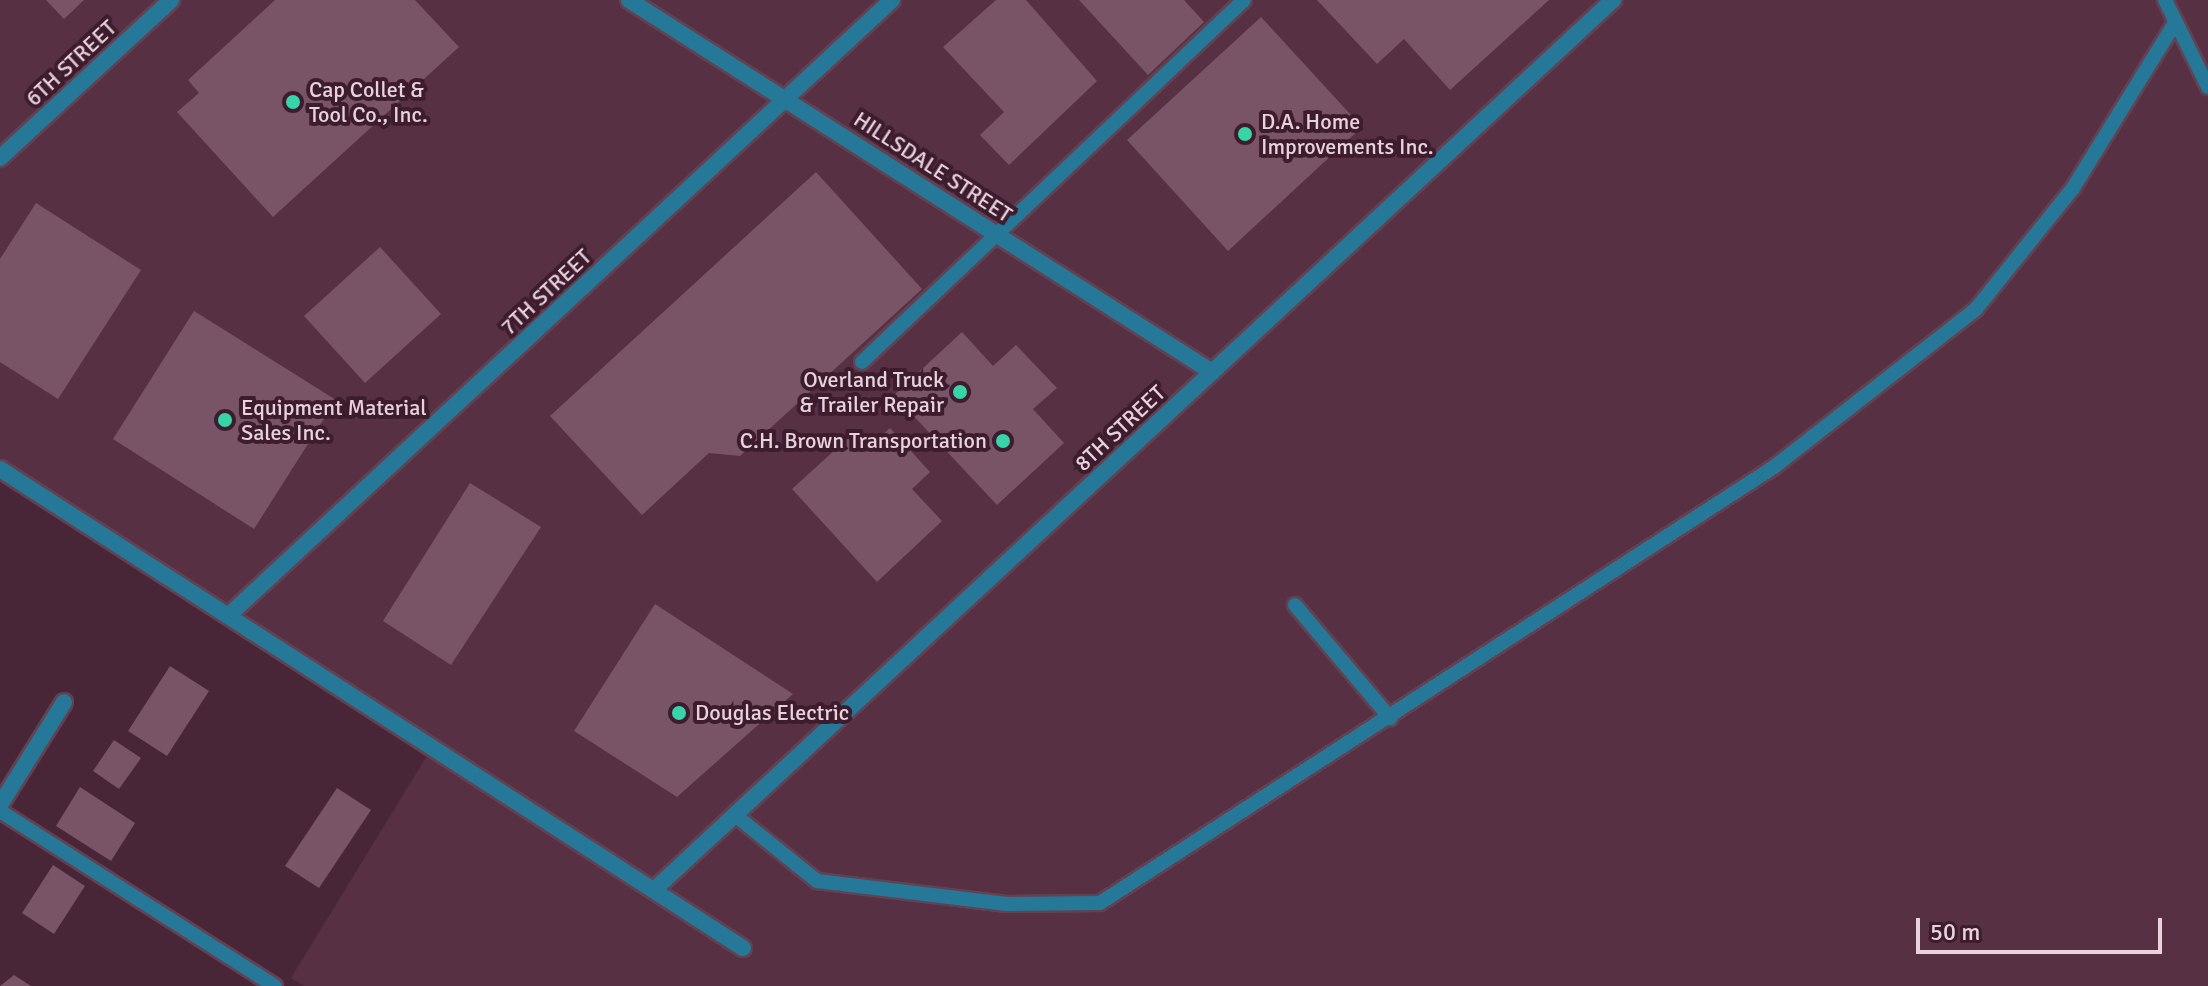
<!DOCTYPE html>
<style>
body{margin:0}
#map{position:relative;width:2208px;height:986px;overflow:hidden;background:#482638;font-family:Signika,sans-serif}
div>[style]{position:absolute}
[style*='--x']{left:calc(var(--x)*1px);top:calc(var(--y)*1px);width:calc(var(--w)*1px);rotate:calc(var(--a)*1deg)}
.built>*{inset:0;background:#573044}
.building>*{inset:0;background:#795366}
.roads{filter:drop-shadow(2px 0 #624252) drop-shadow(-2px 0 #624252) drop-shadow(0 2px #624252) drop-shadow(0 -2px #624252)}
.service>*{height:14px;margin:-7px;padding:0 7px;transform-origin:7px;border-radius:7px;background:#267898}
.minor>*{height:16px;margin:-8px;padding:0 8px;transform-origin:8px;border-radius:8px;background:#267898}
.dots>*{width:22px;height:22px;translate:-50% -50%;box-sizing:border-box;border:4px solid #3d1c2e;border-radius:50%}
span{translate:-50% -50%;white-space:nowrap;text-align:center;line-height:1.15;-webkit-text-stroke:8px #3d1c2e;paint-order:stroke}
.street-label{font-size:22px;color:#e8d2dc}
.poi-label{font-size:22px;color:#e8d2dc}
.left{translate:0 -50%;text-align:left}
.right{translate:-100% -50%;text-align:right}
.scale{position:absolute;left:1916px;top:918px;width:246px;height:36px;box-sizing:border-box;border:4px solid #e8d2dc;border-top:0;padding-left:10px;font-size:24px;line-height:28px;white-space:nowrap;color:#e8d2dc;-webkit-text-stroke:6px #3d1c2e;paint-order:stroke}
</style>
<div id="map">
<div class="built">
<div style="clip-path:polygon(0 0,2208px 0,2208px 986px,304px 986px,291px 978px,433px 746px,0 469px)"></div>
</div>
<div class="building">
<div style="clip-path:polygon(46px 0,84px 0,64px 19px)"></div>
<div style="clip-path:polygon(275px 0,415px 0,459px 47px,273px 217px,177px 112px,199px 93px,188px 80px)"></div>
<div style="clip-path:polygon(996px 0,1026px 0,1097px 81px,1009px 165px,980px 135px,1004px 112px,943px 47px)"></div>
<div style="clip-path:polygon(1079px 0,1184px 0,1204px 22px,1148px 75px)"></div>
<div style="clip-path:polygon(1317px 0,1549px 0,1450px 90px,1404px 39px,1377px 64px)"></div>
<div style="clip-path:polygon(1261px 17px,1362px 127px,1228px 251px,1127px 140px)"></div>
<div style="clip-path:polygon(816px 172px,922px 289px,740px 456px,709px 453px,642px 515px,550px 416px)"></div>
<div style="clip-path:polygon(36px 203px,141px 270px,58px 399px,0 362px,0 259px)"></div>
<div style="clip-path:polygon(380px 247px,441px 314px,365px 383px,304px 316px)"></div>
<div style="clip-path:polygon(194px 311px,336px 400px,254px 529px,113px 439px)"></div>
<div style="clip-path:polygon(962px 332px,993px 366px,1016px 345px,1057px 388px,1033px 409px,1064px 443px,997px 505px,894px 395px)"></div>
<div style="clip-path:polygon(890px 428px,930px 472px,912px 489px,942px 521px,877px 582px,792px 489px,858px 429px,872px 444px)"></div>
<div style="clip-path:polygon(470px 483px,541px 527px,451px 665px,383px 621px)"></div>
<div style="clip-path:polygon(655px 604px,793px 694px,677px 797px,574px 731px)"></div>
<div style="clip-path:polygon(170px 666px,209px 691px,167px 756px,128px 731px)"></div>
<div style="clip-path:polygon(114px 740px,141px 758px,119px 789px,93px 771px)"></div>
<div style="clip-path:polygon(80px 787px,135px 823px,111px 861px,56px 826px)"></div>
<div style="clip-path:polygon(337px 788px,371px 810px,319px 888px,285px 866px)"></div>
<div style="clip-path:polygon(53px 865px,85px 886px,54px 934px,22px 913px)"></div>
<div style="clip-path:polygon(14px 975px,31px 986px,0 986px)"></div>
</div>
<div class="roads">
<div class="service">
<div style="--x:2165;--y:0;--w:97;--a:63.7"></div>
<div style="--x:862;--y:362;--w:526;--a:-43.46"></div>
<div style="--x:1295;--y:605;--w:148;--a:49.9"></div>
<div style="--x:0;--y:811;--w:326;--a:32.5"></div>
<div style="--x:735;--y:815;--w:105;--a:38.8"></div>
<div style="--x:817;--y:881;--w:191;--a:6.9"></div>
<div style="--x:1007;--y:904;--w:93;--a:-0.6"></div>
<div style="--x:1100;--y:903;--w:803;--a:-32.9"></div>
<div style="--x:1774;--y:467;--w:256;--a:-38"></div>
<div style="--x:1976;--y:309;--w:155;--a:-51.3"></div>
<div style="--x:2073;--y:188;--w:194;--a:-58.3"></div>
</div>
<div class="minor">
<div style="--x:629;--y:0;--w:692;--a:32.54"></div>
<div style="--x:0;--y:158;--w:233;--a:-42.7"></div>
<div style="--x:0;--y:469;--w:884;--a:32.81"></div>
<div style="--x:229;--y:615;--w:904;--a:-42.85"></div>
<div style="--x:0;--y:805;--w:121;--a:-58.1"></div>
<div style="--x:656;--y:888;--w:1306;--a:-42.86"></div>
</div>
</div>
<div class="dots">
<div style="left:293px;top:102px;background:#36d4a7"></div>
<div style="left:1245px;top:134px;background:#36d4a7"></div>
<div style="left:960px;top:392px;background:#36d4a7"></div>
<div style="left:225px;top:420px;background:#36d4a7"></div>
<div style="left:1003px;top:441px;background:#36d4a7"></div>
<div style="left:679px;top:713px;background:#36d4a7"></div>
</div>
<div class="street-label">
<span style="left:71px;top:63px;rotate:-43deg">6TH STREET</span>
<span style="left:933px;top:167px;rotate:33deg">HILLSDALE STREET</span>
<span style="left:546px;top:292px;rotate:-43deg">7TH STREET</span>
<span style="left:1120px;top:428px;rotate:-43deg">8TH STREET</span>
</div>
<div class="poi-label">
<span class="left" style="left:309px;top:102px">Cap Collet &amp;<br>Tool Co., Inc.</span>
<span class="left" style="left:1261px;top:134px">D.A. Home<br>Improvements Inc.</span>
<span class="right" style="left:944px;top:392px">Overland Truck<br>&amp; Trailer Repair</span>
<span class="left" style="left:241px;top:420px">Equipment Material<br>Sales Inc.</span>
<span class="right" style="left:987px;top:441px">C.H. Brown Transportation</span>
<span class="left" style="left:695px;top:713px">Douglas Electric</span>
</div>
<div class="scale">50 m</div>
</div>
